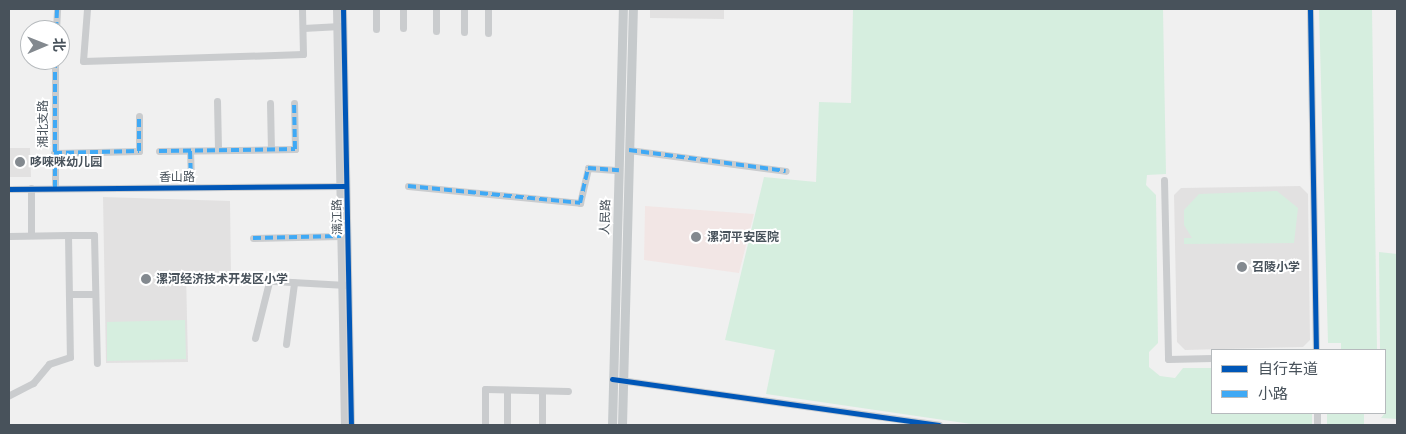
<!DOCTYPE html>
<meta charset="utf-8">
<style>
body{margin:0}
#map{position:relative;width:1406px;height:434px;overflow:hidden;background:#f0f0f0;font-family:Poppins,"Noto Sans SC",sans-serif}
div>[style]{position:absolute}
[style*='--x']{left:calc(var(--x)*1px);top:calc(var(--y)*1px);width:calc(var(--w)*1px);rotate:calc(var(--a)*1deg)}
.education>*{inset:0;background:#e2e1e1}
.medical>*{inset:0;background:#f2e6e5}
.green>*{inset:0;background:#d6eedf}
.minor>*{height:7px;margin:-3.5px;padding:0 3.5px;transform-origin:3.5px;border-radius:3.5px;background:#caccce}
.major>*{height:9px;margin:-4.5px;padding:0 4.5px;transform-origin:4.5px;border-radius:4.5px;background:#c6cacc}
.quiet>*{height:4px;margin-top:-2px;transform-origin:0;background:repeating-linear-gradient(90deg,#3fa9f5 0 8px,transparent 0 12px)}
.cycleway>*{height:5px;margin:-2.5px;padding:0 2.5px;transform-origin:2.5px;border-radius:2.5px;background:#0057b8}
.dots>*{width:14px;height:14px;translate:-50% -50%;box-sizing:border-box;border:2px solid #fff;border-radius:50%}
span{translate:-50% -50%;white-space:nowrap;text-align:center;line-height:1.15;-webkit-text-stroke:4px #fff;paint-order:stroke}
.street-label{font-size:12px;color:#48525b}
.poi-label{font-size:12px;color:#48525b;font-weight:700}
.left{translate:0 -50%;text-align:left}
.frame{position:absolute;inset:0;border:10px solid #48525b;pointer-events:none}
.legend{position:absolute;left:1211px;top:349px;width:175px;height:65px;box-sizing:border-box;background:#fff;border:1px solid #b6babd;margin:0;padding:6px 9px;list-style:none;font-size:15px;color:#48525b}
.legend li{display:flex;align-items:center;gap:10px;height:25px}
.legend b{width:25px;border:1px solid #b6babd}
.north{position:absolute;left:20px;top:20px;width:50px;height:50px;box-sizing:border-box;background:#fff;border:1px solid #b6babd;border-radius:50%;rotate:89deg;font-size:14px;font-weight:700;line-height:20px;text-align:center;color:#48525b}
.north::after{content:'';display:block;margin:auto;width:18px;height:22px;background:#83898f;clip-path:polygon(50% 0,100% 100%,50% 72%,0 100%)}
</style>
<div id="map">
<div class="education">
<div style="clip-path:polygon(650px 9px,724px 9px,724px 19px,650px 18px)"></div>
<div style="clip-path:polygon(9px 148px,30px 148px,31px 177px,9px 177px)"></div>
<div style="clip-path:polygon(1300px 186px,1308px 194px,1310px 340px,1303px 347px,1185px 350px,1177px 342px,1174px 195px,1181px 188px)"></div>
<div style="clip-path:polygon(103px 197px,230px 201px,231px 273px,186px 272px,188px 362px,106px 363px)"></div>
</div>
<div class="medical">
<div style="clip-path:polygon(645px 206px,754px 214px,739px 273px,644px 260px)"></div>
</div>
<div class="green">
<div style="clip-path:polygon(853px 9px,1163px 9px,1166px 174px,1147px 175px,1146px 185px,1156px 195px,1158px 343px,1149px 352px,1149px 367px,1160px 376px,1175px 378px,1183px 368px,1212px 368px,1212px 413px,1312px 413px,1312px 425px,978px 425px,766px 394px,775px 350px,725px 340px,764px 177px,816px 182px,819px 102px,851px 103px)"></div>
<div style="clip-path:polygon(1319px 9px,1372px 9px,1377px 350px,1341px 350px,1341px 343px,1328px 343px)"></div>
<div style="clip-path:polygon(1277px 191px,1298px 208px,1294px 243px,1184px 244px,1184px 238px,1192px 238px,1184px 225px,1184px 210px,1199px 194px)"></div>
<div style="clip-path:polygon(1379px 252px,1397px 254px,1397px 419px,1381px 418px,1385px 413px,1385px 350px,1380px 350px)"></div>
<div style="clip-path:polygon(185px 320px,186px 359px,107px 361px,107px 322px)"></div>
<div style="clip-path:polygon(1327px 413px,1364px 413px,1364px 425px,1327px 425px)"></div>
</div>
<div class="minor">
<div style="--x:87;--y:9;--w:52;--a:94.4"></div>
<div style="--x:83;--y:61;--w:220;--a:-1.8"></div>
<div style="--x:303;--y:54;--w:45;--a:-91.3"></div>
<div style="--x:336;--y:9;--w:416;--a:88.9"></div>
<div style="--x:343;--y:9;--w:416;--a:88.9"></div>
<div style="--x:376;--y:9;--w:20;--a:90"></div>
<div style="--x:403;--y:9;--w:19;--a:90"></div>
<div style="--x:1310;--y:9;--w:341;--a:89"></div>
<div style="--x:303;--y:28;--w:37;--a:-3"></div>
<div style="--x:56;--y:30;--w:21;--a:-87"></div>
<div style="--x:436;--y:31;--w:22;--a:-90"></div>
<div style="--x:464;--y:32;--w:23;--a:-90"></div>
<div style="--x:488;--y:33;--w:24;--a:-90"></div>
<div style="--x:217;--y:101;--w:49;--a:88.8"></div>
<div style="--x:270;--y:103;--w:46;--a:88.8"></div>
<div style="--x:629;--y:150;--w:158;--a:7.6"></div>
<div style="--x:159;--y:151;--w:136;--a:-0.8"></div>
<div style="--x:295;--y:149;--w:46;--a:-91.2"></div>
<div style="--x:190;--y:151;--w:36;--a:88"></div>
<div style="--x:54;--y:153;--w:85;--a:-1.3"></div>
<div style="--x:139;--y:151;--w:35;--a:-90"></div>
<div style="--x:1164;--y:180;--w:179;--a:88.7"></div>
<div style="--x:1168;--y:359;--w:44;--a:-1.3"></div>
<div style="--x:408;--y:186;--w:173;--a:5.6"></div>
<div style="--x:580;--y:203;--w:36;--a:-77"></div>
<div style="--x:588;--y:168;--w:31;--a:4"></div>
<div style="--x:55;--y:188;--w:128;--a:-90"></div>
<div style="--x:9;--y:189;--w:334;--a:-0.5"></div>
<div style="--x:31;--y:235;--w:47;--a:-90"></div>
<div style="--x:68;--y:235;--w:26;--a:0"></div>
<div style="--x:94;--y:235;--w:128;--a:88.7"></div>
<div style="--x:9;--y:236;--w:59;--a:-1"></div>
<div style="--x:68;--y:235;--w:122;--a:89.1"></div>
<div style="--x:70;--y:357;--w:22;--a:162"></div>
<div style="--x:49;--y:364;--w:25;--a:130"></div>
<div style="--x:33;--y:383;--w:27;--a:153"></div>
<div style="--x:253;--y:238;--w:88;--a:-1.3"></div>
<div style="--x:256;--y:280;--w:90;--a:3.2"></div>
<div style="--x:69;--y:294;--w:26;--a:0"></div>
<div style="--x:255;--y:338;--w:58;--a:-76"></div>
<div style="--x:286;--y:344;--w:62;--a:-82.5"></div>
<div style="--x:620;--y:380;--w:322;--a:8"></div>
<div style="--x:542;--y:391;--w:34;--a:90"></div>
<div style="--x:1317;--y:413;--w:12;--a:90"></div>
<div style="--x:485;--y:425;--w:36;--a:-90"></div>
<div style="--x:485;--y:389;--w:83;--a:1.4"></div>
<div style="--x:507;--y:425;--w:35;--a:-90"></div>
</div>
<div class="major">
<div style="--x:612;--y:425;--w:416;--a:-88.5"></div>
<div style="--x:622;--y:425;--w:416;--a:-88.5"></div>
</div>
<div class="quiet">
<div style="--x:56;--y:30;--w:21;--a:-87"></div>
<div style="--x:629;--y:150;--w:158;--a:7.6"></div>
<div style="--x:159;--y:151;--w:136;--a:-0.8"></div>
<div style="--x:295;--y:149;--w:46;--a:-91.2"></div>
<div style="--x:190;--y:151;--w:36;--a:88"></div>
<div style="--x:54;--y:153;--w:85;--a:-1.3"></div>
<div style="--x:139;--y:151;--w:35;--a:-90"></div>
<div style="--x:408;--y:186;--w:173;--a:5.6"></div>
<div style="--x:580;--y:203;--w:36;--a:-77"></div>
<div style="--x:588;--y:168;--w:31;--a:4"></div>
<div style="--x:55;--y:188;--w:128;--a:-90"></div>
<div style="--x:253;--y:238;--w:88;--a:-1.3"></div>
</div>
<div class="cycleway">
<div style="--x:343;--y:9;--w:416;--a:88.9"></div>
<div style="--x:1310;--y:9;--w:341;--a:89"></div>
<div style="--x:9;--y:189;--w:337;--a:-0.5"></div>
<div style="--x:612;--y:379;--w:330;--a:8"></div>
</div>
<div class="dots">
<div style="left:20px;top:162px;background:#83898f"></div>
<div style="left:696px;top:237px;background:#83898f"></div>
<div style="left:1242px;top:267px;background:#83898f"></div>
<div style="left:146px;top:279px;background:#83898f"></div>
</div>
<div class="street-label">
<span style="left:43px;top:124px;rotate:-90deg">湘北支路</span>
<span style="left:177px;top:177px">香山路</span>
<span style="left:337px;top:217px;rotate:-91deg">漓江路</span>
<span style="left:605px;top:217px;rotate:-88deg">人民路</span>
</div>
<div class="poi-label">
<span class="left" style="left:30px;top:162px">哆唻咪幼儿园</span>
<span class="left" style="left:707px;top:237px">漯河平安医院</span>
<span class="left" style="left:1252px;top:267px">召陵小学</span>
<span class="left" style="left:156px;top:279px">漯河经济技术开发区小学</span>
</div>
<div class="frame"></div>
<ul class="legend">
<li><b style="height:6px;background:#0057b8"></b>自行车道</li>
<li><b style="height:6px;background:#3fa9f5"></b>小路</li>
</ul>
<div class="north">北</div>
</div>
